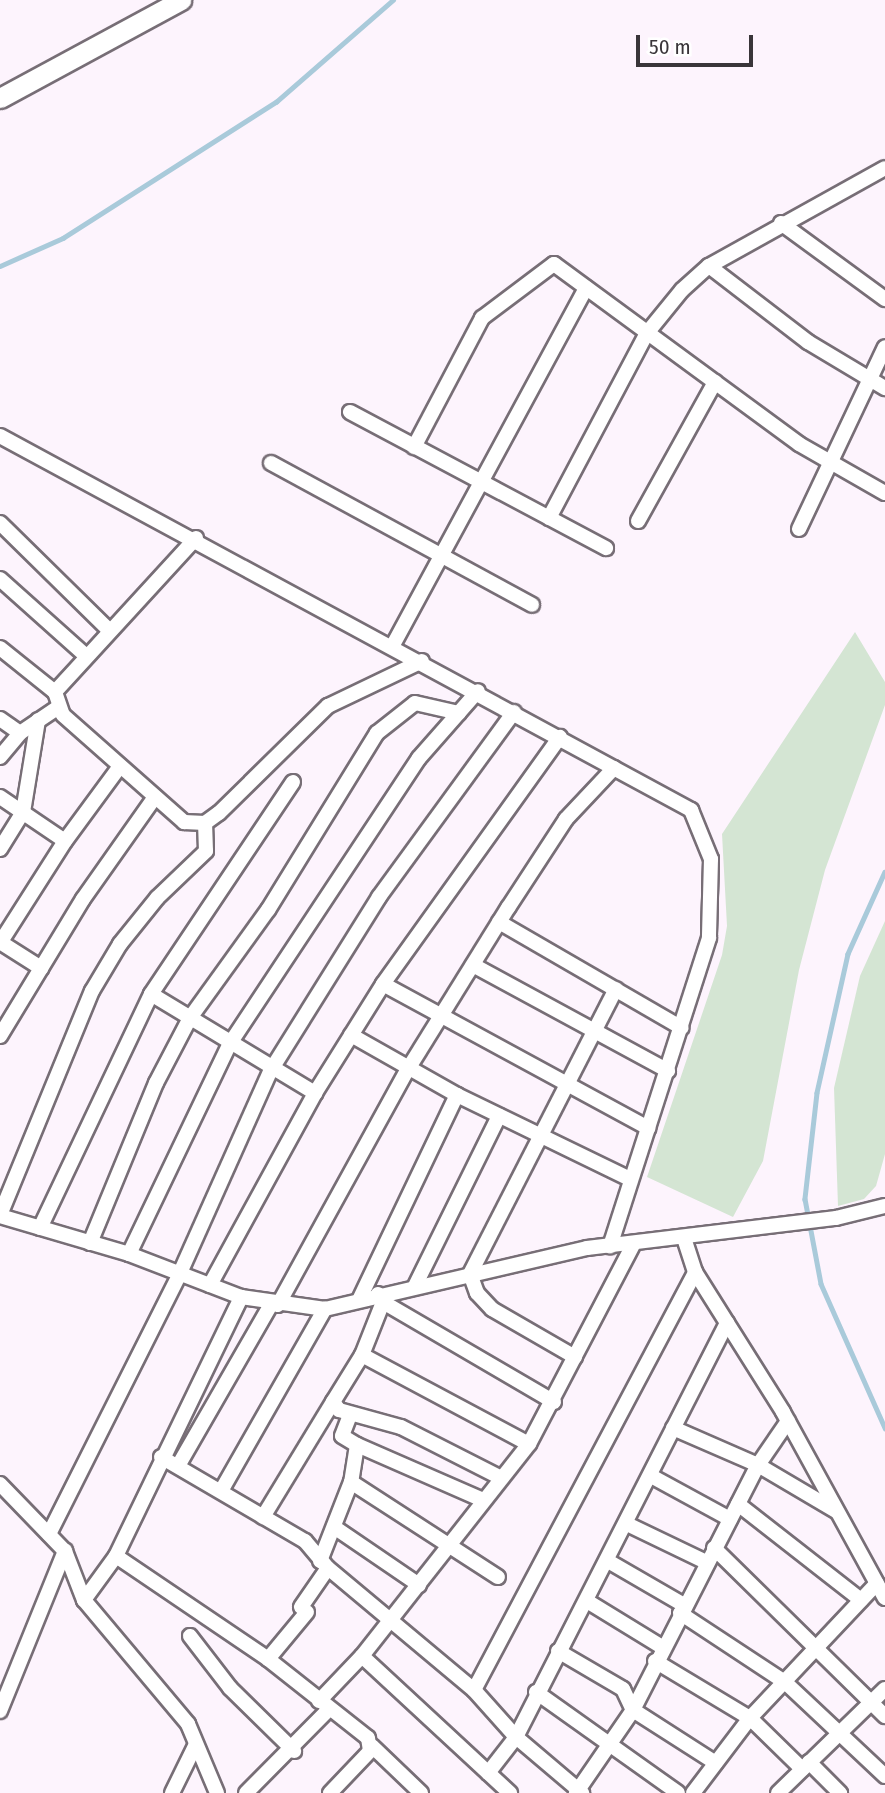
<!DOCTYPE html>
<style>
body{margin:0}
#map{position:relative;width:885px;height:1793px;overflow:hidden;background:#fdf4fd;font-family:"Fira Sans Condensed",sans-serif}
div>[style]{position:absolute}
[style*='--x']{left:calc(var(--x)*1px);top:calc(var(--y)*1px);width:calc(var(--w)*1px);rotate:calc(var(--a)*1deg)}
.green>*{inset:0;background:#d4e5d3}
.stream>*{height:4.5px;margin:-2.25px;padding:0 2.25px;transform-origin:2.25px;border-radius:2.25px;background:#a9cada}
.roads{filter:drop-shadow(2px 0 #776e76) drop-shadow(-2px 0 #776e76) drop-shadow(0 2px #776e76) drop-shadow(0 -2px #776e76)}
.street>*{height:14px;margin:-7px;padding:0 7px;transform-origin:7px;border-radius:7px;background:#fff}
.secondary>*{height:19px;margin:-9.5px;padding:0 9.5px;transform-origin:9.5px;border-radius:9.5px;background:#fff}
span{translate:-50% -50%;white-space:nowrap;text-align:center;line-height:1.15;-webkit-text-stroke:6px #fff;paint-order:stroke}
.scale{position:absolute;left:636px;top:35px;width:117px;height:32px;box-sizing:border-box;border:4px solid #393539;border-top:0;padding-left:9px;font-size:21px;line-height:24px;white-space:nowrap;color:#393539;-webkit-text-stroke:5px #fff;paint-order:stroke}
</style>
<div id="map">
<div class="green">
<div style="clip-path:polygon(855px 632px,885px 682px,885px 705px,825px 870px,799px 970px,763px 1161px,733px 1217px,647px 1177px,722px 955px,727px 926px,722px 834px)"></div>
<div style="clip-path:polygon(885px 921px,885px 1154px,876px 1186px,864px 1199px,838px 1206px,834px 1088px,860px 976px)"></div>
</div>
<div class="stream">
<div style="--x:0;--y:266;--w:69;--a:-24"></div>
<div style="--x:63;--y:238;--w:253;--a:-32.6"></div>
<div style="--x:276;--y:102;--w:155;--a:-41.1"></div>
<div style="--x:885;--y:872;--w:90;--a:114.3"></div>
<div style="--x:848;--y:954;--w:142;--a:102.6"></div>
<div style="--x:817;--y:1093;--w:107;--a:96.5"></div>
<div style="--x:805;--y:1199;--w:86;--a:79.3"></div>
<div style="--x:821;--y:1284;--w:158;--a:66"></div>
</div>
<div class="roads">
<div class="street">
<div style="--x:781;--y:223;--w:129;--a:36.2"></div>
<div style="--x:709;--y:266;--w:125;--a:37.5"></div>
<div style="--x:808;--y:342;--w:90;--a:30.9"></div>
<div style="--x:350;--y:412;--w:290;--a:28"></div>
<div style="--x:0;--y:436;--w:786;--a:28.42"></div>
<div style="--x:691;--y:810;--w:53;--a:67.8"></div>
<div style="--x:711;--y:859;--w:79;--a:91.5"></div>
<div style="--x:709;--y:938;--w:324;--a:107.8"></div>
<div style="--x:414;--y:447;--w:146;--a:-62.2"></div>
<div style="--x:482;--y:318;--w:90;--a:-36.9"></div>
<div style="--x:554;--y:264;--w:304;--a:36.3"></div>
<div style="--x:799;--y:444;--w:99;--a:29.7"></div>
<div style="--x:271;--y:463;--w:297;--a:28.5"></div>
<div style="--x:549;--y:518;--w:209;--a:-62.1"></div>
<div style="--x:647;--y:333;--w:55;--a:-50.9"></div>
<div style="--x:682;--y:290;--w:36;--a:-42"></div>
<div style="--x:709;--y:266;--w:201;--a:-29.1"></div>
<div style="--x:638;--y:521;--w:159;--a:-61"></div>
<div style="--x:0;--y:523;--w:153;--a:44.5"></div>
<div style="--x:799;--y:529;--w:201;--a:-64.7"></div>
<div style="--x:196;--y:538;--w:209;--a:132.5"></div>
<div style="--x:55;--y:692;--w:24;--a:71"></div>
<div style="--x:63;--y:715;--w:162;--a:41.5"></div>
<div style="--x:184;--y:822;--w:21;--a:3"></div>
<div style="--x:205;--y:823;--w:17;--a:-36"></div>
<div style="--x:219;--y:813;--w:153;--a:-44.5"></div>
<div style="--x:328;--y:706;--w:104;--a:-25.6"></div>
<div style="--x:0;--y:579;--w:114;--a:41.8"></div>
<div style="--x:393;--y:645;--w:406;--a:-61.6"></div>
<div style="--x:0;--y:648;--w:70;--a:38.7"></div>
<div style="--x:0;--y:719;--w:24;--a:35"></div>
<div style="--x:0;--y:757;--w:31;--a:-50"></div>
<div style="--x:20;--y:733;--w:45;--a:-34"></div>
<div style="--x:293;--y:782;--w:255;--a:123.8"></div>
<div style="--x:151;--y:994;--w:192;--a:31.1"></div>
<div style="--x:0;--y:797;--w:78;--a:34.1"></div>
<div style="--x:65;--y:841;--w:121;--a:122.5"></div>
<div style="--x:65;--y:841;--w:93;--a:-53.7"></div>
<div style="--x:0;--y:849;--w:44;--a:-58.1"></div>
<div style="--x:23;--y:812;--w:93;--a:-80.7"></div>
<div style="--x:499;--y:922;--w:211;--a:30.1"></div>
<div style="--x:0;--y:942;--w:49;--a:32.4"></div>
<div style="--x:473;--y:965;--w:222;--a:28.5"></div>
<div style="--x:383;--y:984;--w:302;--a:28.5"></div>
<div style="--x:351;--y:1035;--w:122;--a:29.5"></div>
<div style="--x:457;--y:1095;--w:192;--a:25.9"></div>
<div style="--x:0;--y:1036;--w:160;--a:-58.8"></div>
<div style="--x:83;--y:899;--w:125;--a:-54.8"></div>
<div style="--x:0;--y:1215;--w:242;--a:-67.7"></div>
<div style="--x:92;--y:991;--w:55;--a:-59.2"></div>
<div style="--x:120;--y:944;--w:59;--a:-51.2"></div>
<div style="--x:157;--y:898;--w:68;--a:-43.8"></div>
<div style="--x:206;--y:851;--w:28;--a:-92"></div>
<div style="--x:0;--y:1216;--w:134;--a:16.4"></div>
<div style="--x:129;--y:1254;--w:120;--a:21"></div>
<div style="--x:241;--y:1297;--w:85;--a:8.1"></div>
<div style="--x:325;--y:1309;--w:269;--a:-13.1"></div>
<div style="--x:587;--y:1248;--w:251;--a:-6.9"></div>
<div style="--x:836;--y:1218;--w:50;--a:-13.8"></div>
<div style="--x:40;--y:1228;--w:259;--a:-64.6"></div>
<div style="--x:684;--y:1238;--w:36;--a:72"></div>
<div style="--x:695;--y:1272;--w:165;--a:57.8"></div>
<div style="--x:783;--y:1412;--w:212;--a:61.3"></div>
<div style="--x:90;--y:1243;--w:173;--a:-67.6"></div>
<div style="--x:156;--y:1083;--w:73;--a:-62.4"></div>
<div style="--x:190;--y:1018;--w:133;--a:-54.2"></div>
<div style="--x:268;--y:910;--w:208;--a:-58.4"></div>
<div style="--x:377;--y:733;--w:48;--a:-38.3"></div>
<div style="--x:415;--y:703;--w:45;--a:12.8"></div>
<div style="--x:129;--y:1254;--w:232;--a:-64.4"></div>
<div style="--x:229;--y:1045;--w:344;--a:-56.5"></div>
<div style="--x:419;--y:758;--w:89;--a:-48.6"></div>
<div style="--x:210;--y:1285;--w:219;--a:-61.3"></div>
<div style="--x:315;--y:1093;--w:128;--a:-58"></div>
<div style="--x:383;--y:984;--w:304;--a:-54.4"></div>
<div style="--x:415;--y:1286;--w:190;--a:-63.7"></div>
<div style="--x:378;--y:1294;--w:9;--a:58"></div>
<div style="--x:383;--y:1302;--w:57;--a:111.6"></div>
<div style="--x:362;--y:1355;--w:189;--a:28.1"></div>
<div style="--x:529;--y:1444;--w:225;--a:-62.4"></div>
<div style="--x:360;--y:1298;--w:225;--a:-64.5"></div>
<div style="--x:383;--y:1302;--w:198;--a:30.3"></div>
<div style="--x:278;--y:1305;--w:269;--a:-61.2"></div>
<div style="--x:408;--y:1069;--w:190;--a:-58.2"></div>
<div style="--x:508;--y:908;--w:106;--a:-56.9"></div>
<div style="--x:566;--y:819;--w:70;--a:-46.7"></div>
<div style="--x:362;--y:1355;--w:55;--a:121.7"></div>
<div style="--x:333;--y:1402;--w:10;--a:53"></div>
<div style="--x:339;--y:1410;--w:64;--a:15.3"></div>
<div style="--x:401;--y:1427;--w:112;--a:27"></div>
<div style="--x:575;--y:1357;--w:96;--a:-150"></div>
<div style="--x:492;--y:1309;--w:22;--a:-133"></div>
<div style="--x:477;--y:1293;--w:20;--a:-110"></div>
<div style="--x:470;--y:1274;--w:320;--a:-62.9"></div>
<div style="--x:350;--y:1415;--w:22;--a:111"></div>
<div style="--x:342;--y:1436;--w:17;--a:31"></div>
<div style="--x:673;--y:1428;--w:93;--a:23.5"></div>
<div style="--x:758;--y:1465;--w:91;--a:30.5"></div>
<div style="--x:161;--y:1457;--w:167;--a:30.3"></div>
<div style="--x:305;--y:1541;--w:35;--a:50"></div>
<div style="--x:328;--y:1568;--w:190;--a:39.9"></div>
<div style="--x:474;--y:1690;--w:63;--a:48.2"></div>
<div style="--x:516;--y:1737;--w:87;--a:40.3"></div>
<div style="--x:178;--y:1466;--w:187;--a:-60.1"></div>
<div style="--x:651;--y:1476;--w:90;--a:28.6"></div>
<div style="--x:0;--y:1484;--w:93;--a:45.9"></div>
<div style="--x:65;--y:1551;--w:53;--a:68.8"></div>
<div style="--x:84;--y:1600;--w:162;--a:50"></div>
<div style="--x:188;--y:1724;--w:75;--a:67.2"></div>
<div style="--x:221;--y:1491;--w:210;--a:-60.3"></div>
<div style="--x:483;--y:1500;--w:137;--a:-156.4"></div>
<div style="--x:357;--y:1445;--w:37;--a:99"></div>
<div style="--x:351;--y:1482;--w:175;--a:32.9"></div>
<div style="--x:738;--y:1504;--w:156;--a:38"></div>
<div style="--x:263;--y:1517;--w:135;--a:-58.7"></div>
<div style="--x:627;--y:1524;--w:88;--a:25.7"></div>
<div style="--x:334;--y:1527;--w:103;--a:34.3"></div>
<div style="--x:49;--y:1534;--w:292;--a:-63.3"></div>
<div style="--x:180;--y:1273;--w:222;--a:-65.9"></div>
<div style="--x:271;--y:1070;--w:204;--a:-58"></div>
<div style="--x:379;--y:897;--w:229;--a:-53.9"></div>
<div style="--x:714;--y:1548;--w:240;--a:44.5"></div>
<div style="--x:116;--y:1556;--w:184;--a:34.1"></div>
<div style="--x:268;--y:1659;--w:127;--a:38.3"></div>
<div style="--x:368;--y:1738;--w:13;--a:81"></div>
<div style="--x:370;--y:1751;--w:58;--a:133.6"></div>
<div style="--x:320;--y:1561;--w:85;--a:-68.6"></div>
<div style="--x:608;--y:1561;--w:88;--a:30.1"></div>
<div style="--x:84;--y:1600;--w:54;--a:-54"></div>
<div style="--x:116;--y:1556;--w:288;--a:-64.2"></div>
<div style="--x:587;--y:1601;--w:88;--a:31.5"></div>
<div style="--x:301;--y:1607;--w:47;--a:-55.3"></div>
<div style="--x:680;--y:1613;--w:127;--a:33.4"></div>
<div style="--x:786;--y:1683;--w:136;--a:43.2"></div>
<div style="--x:190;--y:1636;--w:66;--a:52.4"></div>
<div style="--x:230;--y:1688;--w:90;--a:44.5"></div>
<div style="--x:558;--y:1651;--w:75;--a:30.3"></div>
<div style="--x:623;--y:1689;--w:23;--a:65"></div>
<div style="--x:633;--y:1710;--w:98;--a:32.6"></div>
<div style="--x:362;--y:1656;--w:202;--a:42.8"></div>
<div style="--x:268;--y:1659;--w:61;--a:-50.3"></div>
<div style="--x:655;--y:1661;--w:111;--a:31"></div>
<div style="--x:750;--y:1718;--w:73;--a:44.4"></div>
<div style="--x:474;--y:1690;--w:473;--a:-62.1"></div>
<div style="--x:536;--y:1692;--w:174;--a:35.4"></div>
<div style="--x:319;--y:1701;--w:62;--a:-46.3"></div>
<div style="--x:362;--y:1656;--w:270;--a:-51.8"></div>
<div style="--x:0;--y:1711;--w:173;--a:-67.9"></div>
<div style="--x:372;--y:1746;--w:68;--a:43.8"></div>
<div style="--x:809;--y:1762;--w:44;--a:45"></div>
<div style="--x:488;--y:1773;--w:46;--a:-52.1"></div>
<div style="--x:516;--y:1737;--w:465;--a:-63"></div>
<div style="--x:172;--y:1793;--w:52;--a:-63.9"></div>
<div style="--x:246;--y:1793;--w:118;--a:-45.3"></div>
<div style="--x:576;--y:1793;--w:101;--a:-55.5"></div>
<div style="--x:633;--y:1710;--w:275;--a:-63"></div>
<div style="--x:758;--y:1465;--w:53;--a:-55.7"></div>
<div style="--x:693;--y:1793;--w:94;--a:-52.8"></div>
<div style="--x:750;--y:1718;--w:185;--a:-46.7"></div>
<div style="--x:778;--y:1793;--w:149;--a:-44.2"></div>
</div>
<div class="secondary">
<div style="--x:0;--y:98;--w:206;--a:-28.4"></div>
</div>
</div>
<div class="scale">50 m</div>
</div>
